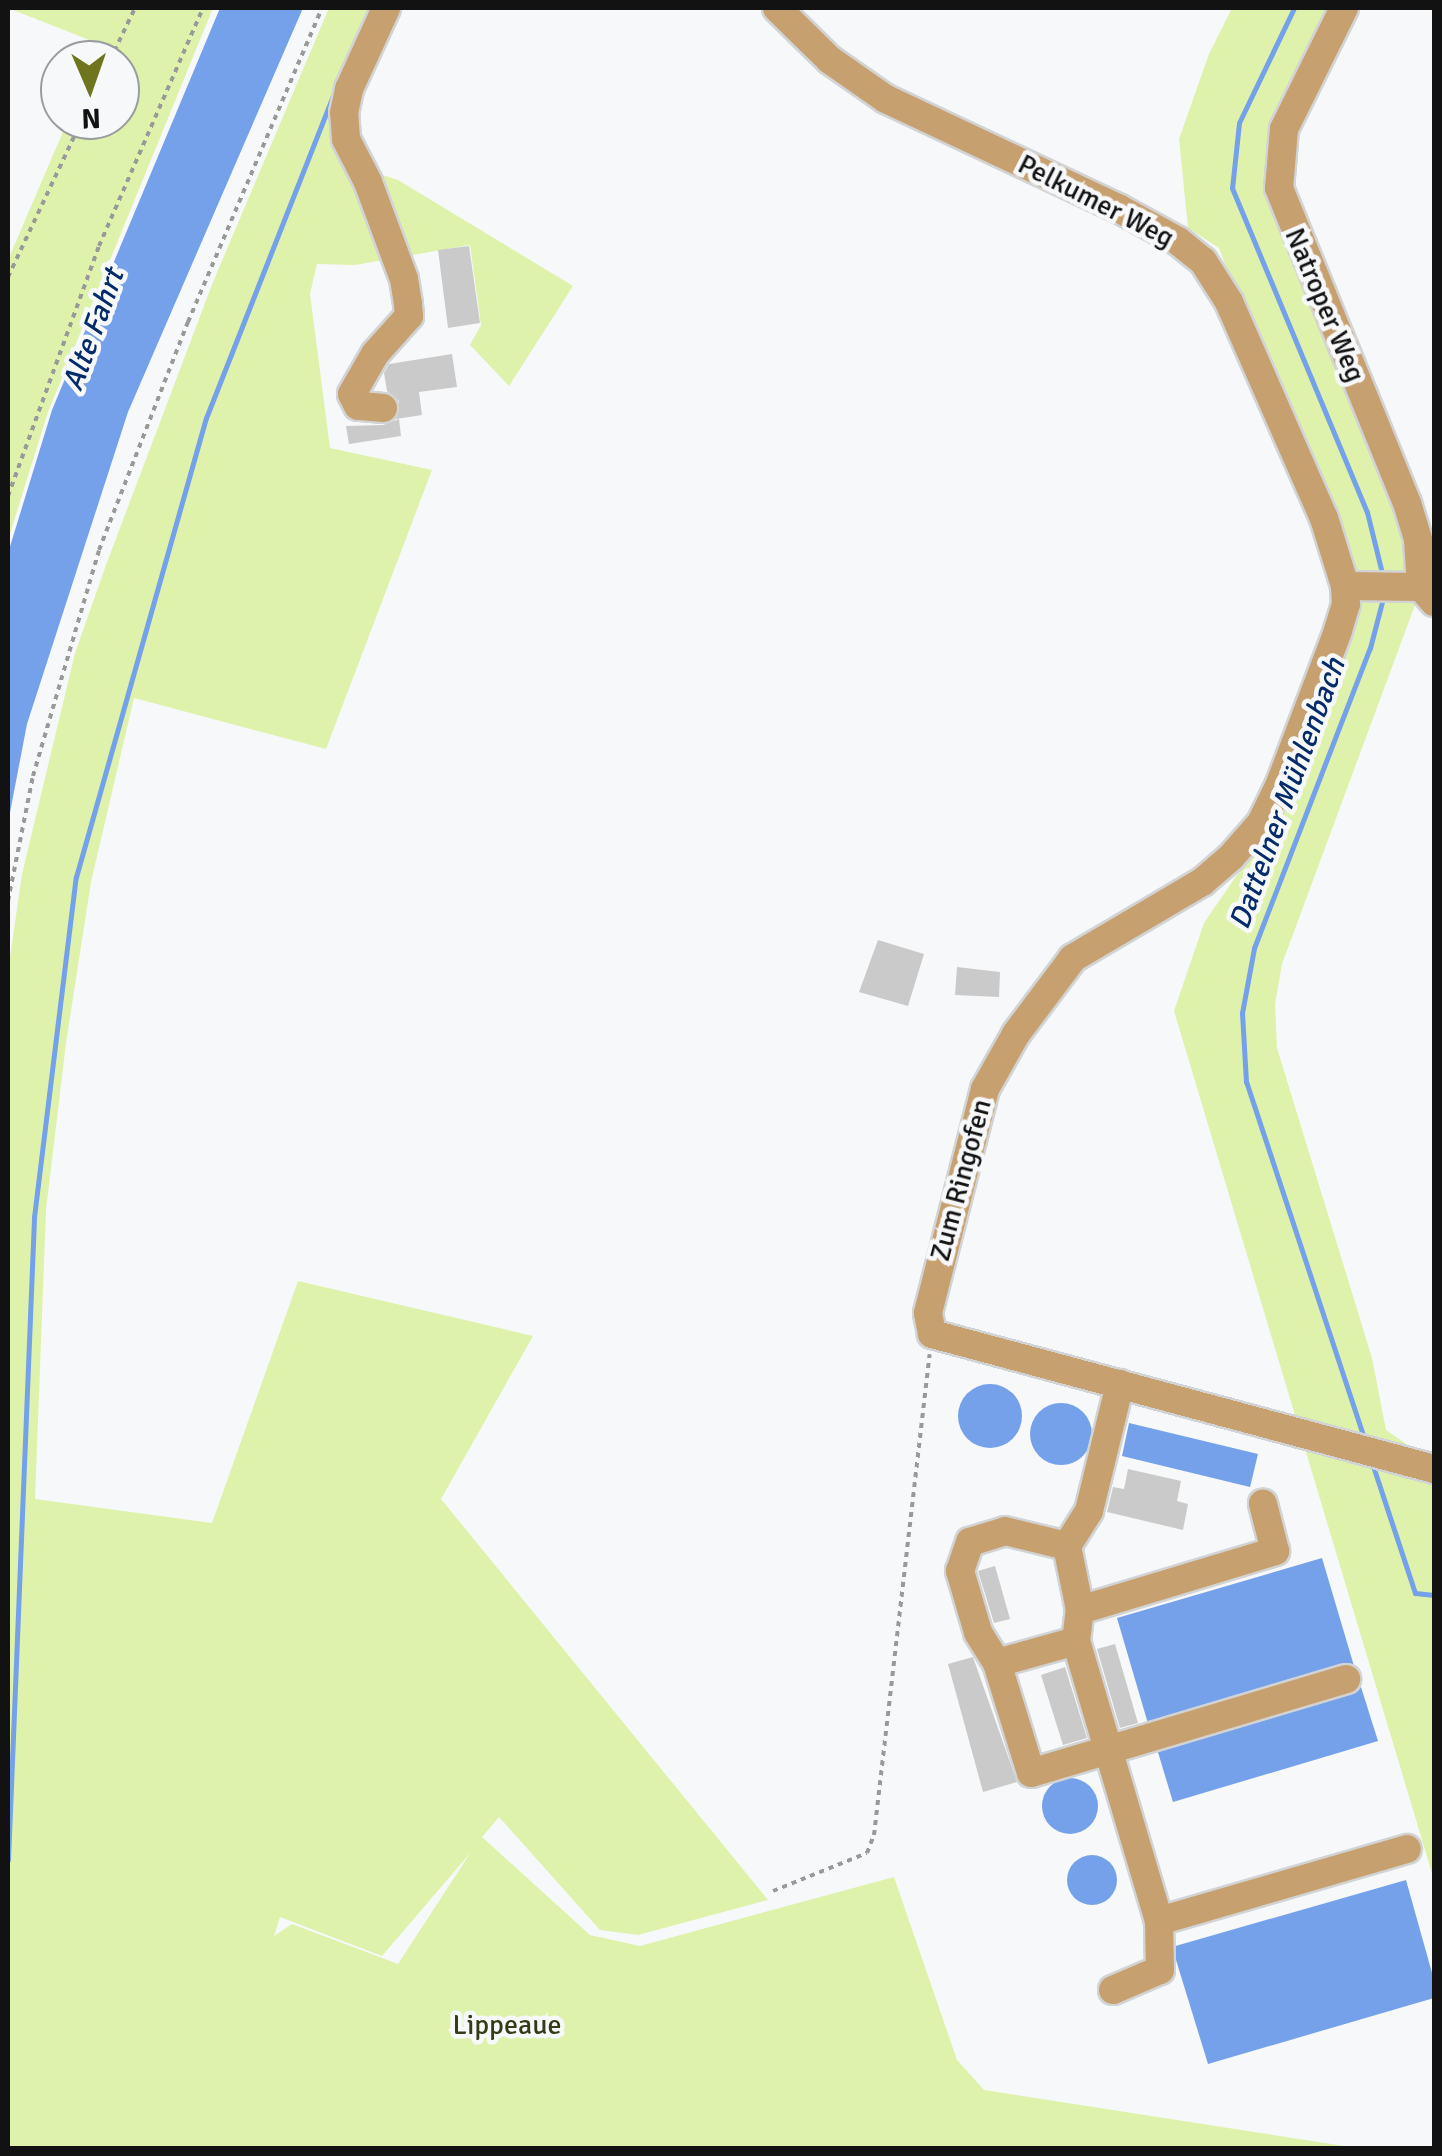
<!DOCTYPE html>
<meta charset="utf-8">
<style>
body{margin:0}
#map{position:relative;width:1442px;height:2156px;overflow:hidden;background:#f7f8f9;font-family:Signika,sans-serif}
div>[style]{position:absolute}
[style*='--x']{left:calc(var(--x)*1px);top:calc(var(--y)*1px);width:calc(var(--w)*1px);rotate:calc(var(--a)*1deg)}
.green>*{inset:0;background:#def2ac}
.water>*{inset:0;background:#74a1e9}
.round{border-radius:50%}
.stream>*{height:5px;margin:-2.5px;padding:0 2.5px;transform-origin:2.5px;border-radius:2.5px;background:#74a1e9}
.building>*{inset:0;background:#cbcacb}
.path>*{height:4px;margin-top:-2px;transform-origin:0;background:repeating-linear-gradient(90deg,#99999a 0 5px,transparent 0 10px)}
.roads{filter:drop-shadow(2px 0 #d2d3d4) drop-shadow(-2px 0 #d2d3d4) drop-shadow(0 2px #d2d3d4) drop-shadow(0 -2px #d2d3d4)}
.minor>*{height:28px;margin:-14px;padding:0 14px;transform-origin:14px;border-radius:14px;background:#c7a06f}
span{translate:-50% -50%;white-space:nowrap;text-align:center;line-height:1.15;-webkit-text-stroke:9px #f7f8f9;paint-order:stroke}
.street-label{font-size:28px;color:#121213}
.park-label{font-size:28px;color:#333c17}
.water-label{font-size:30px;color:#042b6a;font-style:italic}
.frame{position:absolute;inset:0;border:10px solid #121213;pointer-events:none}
.north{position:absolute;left:40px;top:40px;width:100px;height:100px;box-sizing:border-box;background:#f7f8f9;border:2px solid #9b9c9d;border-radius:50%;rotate:178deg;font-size:28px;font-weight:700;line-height:40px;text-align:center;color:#121213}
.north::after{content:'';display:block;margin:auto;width:35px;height:45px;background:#6e751d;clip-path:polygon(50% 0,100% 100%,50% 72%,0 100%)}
</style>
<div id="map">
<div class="green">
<div style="clip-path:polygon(8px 8px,213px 8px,48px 412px,8px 540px,8px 260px,68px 120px,120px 120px,120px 60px,91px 60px,97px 43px)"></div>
<div style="clip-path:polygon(evenodd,329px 8px,386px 8px,349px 89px,364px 169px,398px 180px,573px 286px,509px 386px,470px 345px,481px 325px,470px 245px,355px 265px,317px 264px,310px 294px,330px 448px,432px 470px,326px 749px,134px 698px,91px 882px,66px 1043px,46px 1210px,35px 1499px,212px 1523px,298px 1281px,533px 1336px,441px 1499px,768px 1900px,638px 1935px,600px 1930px,499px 1817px,482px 1837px,590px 1935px,640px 1946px,894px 1877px,957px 2060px,984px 2090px,1357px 2148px,8px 2148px,8px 971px,22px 874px,75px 653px,106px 565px,213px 282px,329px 8px,471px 1852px,398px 1964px,292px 1924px,274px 1936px,280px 1917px,382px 1956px,471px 1852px)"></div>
<div style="clip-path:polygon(1232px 8px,1344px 8px,1279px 149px,1407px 503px,1418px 597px,1282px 964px,1275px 1004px,1277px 1048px,1372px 1358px,1386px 1430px,1409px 1446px,1410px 1470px,1434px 1478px,1434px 1880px,1174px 1011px,1204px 923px,1254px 850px,1353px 602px,1219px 248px,1188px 228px,1179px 139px,1209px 54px)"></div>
</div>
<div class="water">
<div style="clip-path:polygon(220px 8px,303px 8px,128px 412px,27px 724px,8px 823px,8px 553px,52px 410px)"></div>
<div class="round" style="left:958px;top:1384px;width:64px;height:64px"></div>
<div class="round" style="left:1030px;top:1403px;width:62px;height:62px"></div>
<div style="clip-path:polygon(1129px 1423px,1258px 1454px,1250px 1487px,1122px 1456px)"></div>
<div style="clip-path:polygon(1322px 1558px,1354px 1666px,1149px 1727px,1117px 1618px)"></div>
<div style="clip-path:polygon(1361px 1687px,1378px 1741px,1173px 1802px,1157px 1749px)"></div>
<div class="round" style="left:1042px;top:1778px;width:56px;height:56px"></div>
<div class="round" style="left:1067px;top:1855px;width:50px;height:50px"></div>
<div style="clip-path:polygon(1406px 1880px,1434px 1980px,1434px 1998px,1208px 2064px,1172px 1947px)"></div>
</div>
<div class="stream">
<div style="--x:1294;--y:8;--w:127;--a:115.6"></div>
<div style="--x:1239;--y:123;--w:65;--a:96.1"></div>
<div style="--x:1232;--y:188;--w:351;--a:67.4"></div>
<div style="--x:1367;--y:512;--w:67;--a:76.2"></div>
<div style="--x:1364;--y:1438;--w:375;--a:-108.3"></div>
<div style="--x:1246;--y:1082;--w:69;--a:-93.3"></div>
<div style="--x:1242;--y:1013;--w:66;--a:-79.5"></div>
<div style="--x:1254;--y:948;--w:322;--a:-68.9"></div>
<div style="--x:1370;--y:648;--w:52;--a:-75.4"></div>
<div style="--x:1372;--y:1463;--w:137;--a:71.7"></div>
<div style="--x:1415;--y:1593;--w:19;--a:6"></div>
<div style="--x:8;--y:1860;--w:644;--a:-87.68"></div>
<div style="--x:34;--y:1217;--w:343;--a:-83"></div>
<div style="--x:76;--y:877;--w:477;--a:-74.2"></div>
<div style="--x:206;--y:418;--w:355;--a:-68.5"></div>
</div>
<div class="building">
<div style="clip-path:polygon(469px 246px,480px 323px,448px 328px,438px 250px)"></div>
<div style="clip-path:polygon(452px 354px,457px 387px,419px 392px,422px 415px,396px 419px,399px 401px,387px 391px,384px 373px,389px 364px)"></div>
<div style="clip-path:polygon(399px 419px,401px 436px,349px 444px,346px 426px,383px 425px)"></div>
<div style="clip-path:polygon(878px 940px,924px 954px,908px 1006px,859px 992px)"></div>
<div style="clip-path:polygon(957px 967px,1000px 972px,999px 997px,955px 995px)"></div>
<div style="clip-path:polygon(1128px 1469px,1181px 1481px,1177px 1501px,1188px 1504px,1183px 1530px,1107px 1512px,1113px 1487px,1124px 1489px)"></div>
<div style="clip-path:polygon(995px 1566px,1010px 1619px,994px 1623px,978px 1571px)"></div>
<div style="clip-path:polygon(1115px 1644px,1138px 1723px,1120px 1728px,1097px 1649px)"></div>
<div style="clip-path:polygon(973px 1657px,1017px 1782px,983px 1792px,948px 1664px)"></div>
<div style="clip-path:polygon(1065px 1667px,1087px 1738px,1063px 1745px,1041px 1675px)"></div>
</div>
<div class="path">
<div style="--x:110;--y:60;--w:58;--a:-64.3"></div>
<div style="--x:8;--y:277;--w:174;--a:-64.8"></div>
<div style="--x:8;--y:496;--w:266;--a:-70"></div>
<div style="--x:99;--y:246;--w:260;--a:-66.4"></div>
<div style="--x:8;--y:901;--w:127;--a:-78.7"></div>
<div style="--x:33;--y:776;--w:235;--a:-73.7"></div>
<div style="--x:99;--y:550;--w:245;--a:-68.7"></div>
<div style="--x:188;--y:322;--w:341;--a:-66.9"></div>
<div style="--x:773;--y:1891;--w:101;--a:-22"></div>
<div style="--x:867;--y:1853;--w:19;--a:-69"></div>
<div style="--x:874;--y:1835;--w:484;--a:-83.4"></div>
</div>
<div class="roads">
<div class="minor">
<div style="--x:777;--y:8;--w:74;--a:44.5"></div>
<div style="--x:830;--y:60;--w:68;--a:34.9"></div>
<div style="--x:886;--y:99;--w:256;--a:25.2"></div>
<div style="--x:1118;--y:208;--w:68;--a:28.8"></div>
<div style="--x:1178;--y:241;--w:32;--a:39"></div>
<div style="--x:1203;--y:261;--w:49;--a:57.6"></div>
<div style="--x:1229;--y:302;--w:236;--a:66.3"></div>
<div style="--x:1324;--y:518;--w:71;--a:72.8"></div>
<div style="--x:1345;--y:586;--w:76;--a:0.8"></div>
<div style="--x:1344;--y:8;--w:135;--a:116.4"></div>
<div style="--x:1284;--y:129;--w:59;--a:94.8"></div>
<div style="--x:1279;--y:188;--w:340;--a:67.9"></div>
<div style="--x:1407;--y:503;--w:39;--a:73"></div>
<div style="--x:1418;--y:540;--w:47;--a:86.3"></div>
<div style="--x:1421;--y:587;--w:20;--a:49"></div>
<div style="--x:383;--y:408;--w:25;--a:-175"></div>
<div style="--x:358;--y:406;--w:13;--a:-117"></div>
<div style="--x:352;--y:394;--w:46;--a:-60.1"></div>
<div style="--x:375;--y:354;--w:51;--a:-48.2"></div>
<div style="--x:409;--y:316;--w:12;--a:-95"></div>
<div style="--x:408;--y:304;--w:25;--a:-99"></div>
<div style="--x:404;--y:279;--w:103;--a:-110.4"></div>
<div style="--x:368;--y:182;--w:48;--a:-117.1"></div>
<div style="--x:346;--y:139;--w:26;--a:-94"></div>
<div style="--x:344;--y:113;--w:25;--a:-78"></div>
<div style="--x:349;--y:89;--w:89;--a:-65.4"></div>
<div style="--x:1345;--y:586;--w:18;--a:87"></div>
<div style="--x:1346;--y:604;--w:28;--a:107"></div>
<div style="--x:1338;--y:631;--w:164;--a:110.8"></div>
<div style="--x:1280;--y:784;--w:43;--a:116"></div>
<div style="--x:1261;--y:823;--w:45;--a:131.4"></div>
<div style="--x:1231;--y:857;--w:38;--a:139"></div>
<div style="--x:1202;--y:882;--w:150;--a:149.5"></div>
<div style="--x:1073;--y:958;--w:95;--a:126.9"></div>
<div style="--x:1016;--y:1034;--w:63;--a:119.4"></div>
<div style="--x:985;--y:1089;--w:231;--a:104.3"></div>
<div style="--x:928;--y:1313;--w:21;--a:79"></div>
<div style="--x:932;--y:1334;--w:520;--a:15.05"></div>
<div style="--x:1080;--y:1610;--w:204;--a:-16.8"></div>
<div style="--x:1275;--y:1551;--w:49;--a:-104.3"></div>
<div style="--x:1076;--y:1641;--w:82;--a:164.4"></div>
<div style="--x:997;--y:1663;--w:115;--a:72.8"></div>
<div style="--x:1031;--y:1773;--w:329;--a:-16.6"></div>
<div style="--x:997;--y:1663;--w:36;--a:-122"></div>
<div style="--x:978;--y:1632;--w:64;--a:-106.4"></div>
<div style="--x:960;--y:1571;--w:31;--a:-71"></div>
<div style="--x:970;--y:1542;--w:37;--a:-17"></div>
<div style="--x:1005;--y:1531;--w:64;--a:13.6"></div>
<div style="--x:1159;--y:1921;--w:258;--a:-16.2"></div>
<div style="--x:1113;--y:1990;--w:51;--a:-23.1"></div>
<div style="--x:1160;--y:1970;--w:49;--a:-91.2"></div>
<div style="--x:1159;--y:1921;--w:292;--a:-106.5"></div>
<div style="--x:1076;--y:1641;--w:31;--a:-83"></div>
<div style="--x:1080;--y:1610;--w:65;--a:-101.5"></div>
<div style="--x:1067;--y:1546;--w:41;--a:-57.8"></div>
<div style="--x:1089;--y:1511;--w:131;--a:-76.3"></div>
</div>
</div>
<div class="street-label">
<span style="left:1096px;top:201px;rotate:27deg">Pelkumer Weg</span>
<span style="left:1325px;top:305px;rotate:67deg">Natroper Weg</span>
<span style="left:961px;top:1180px;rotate:-75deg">Zum Ringofen</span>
</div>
<div class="park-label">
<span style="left:507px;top:2025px">Lippeaue</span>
</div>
<div class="water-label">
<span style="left:94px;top:330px;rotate:-70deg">Alte Fahrt</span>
<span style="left:1288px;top:794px;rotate:-70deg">Dattelner Mühlenbach</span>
</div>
<div class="frame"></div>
<div class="north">N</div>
</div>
